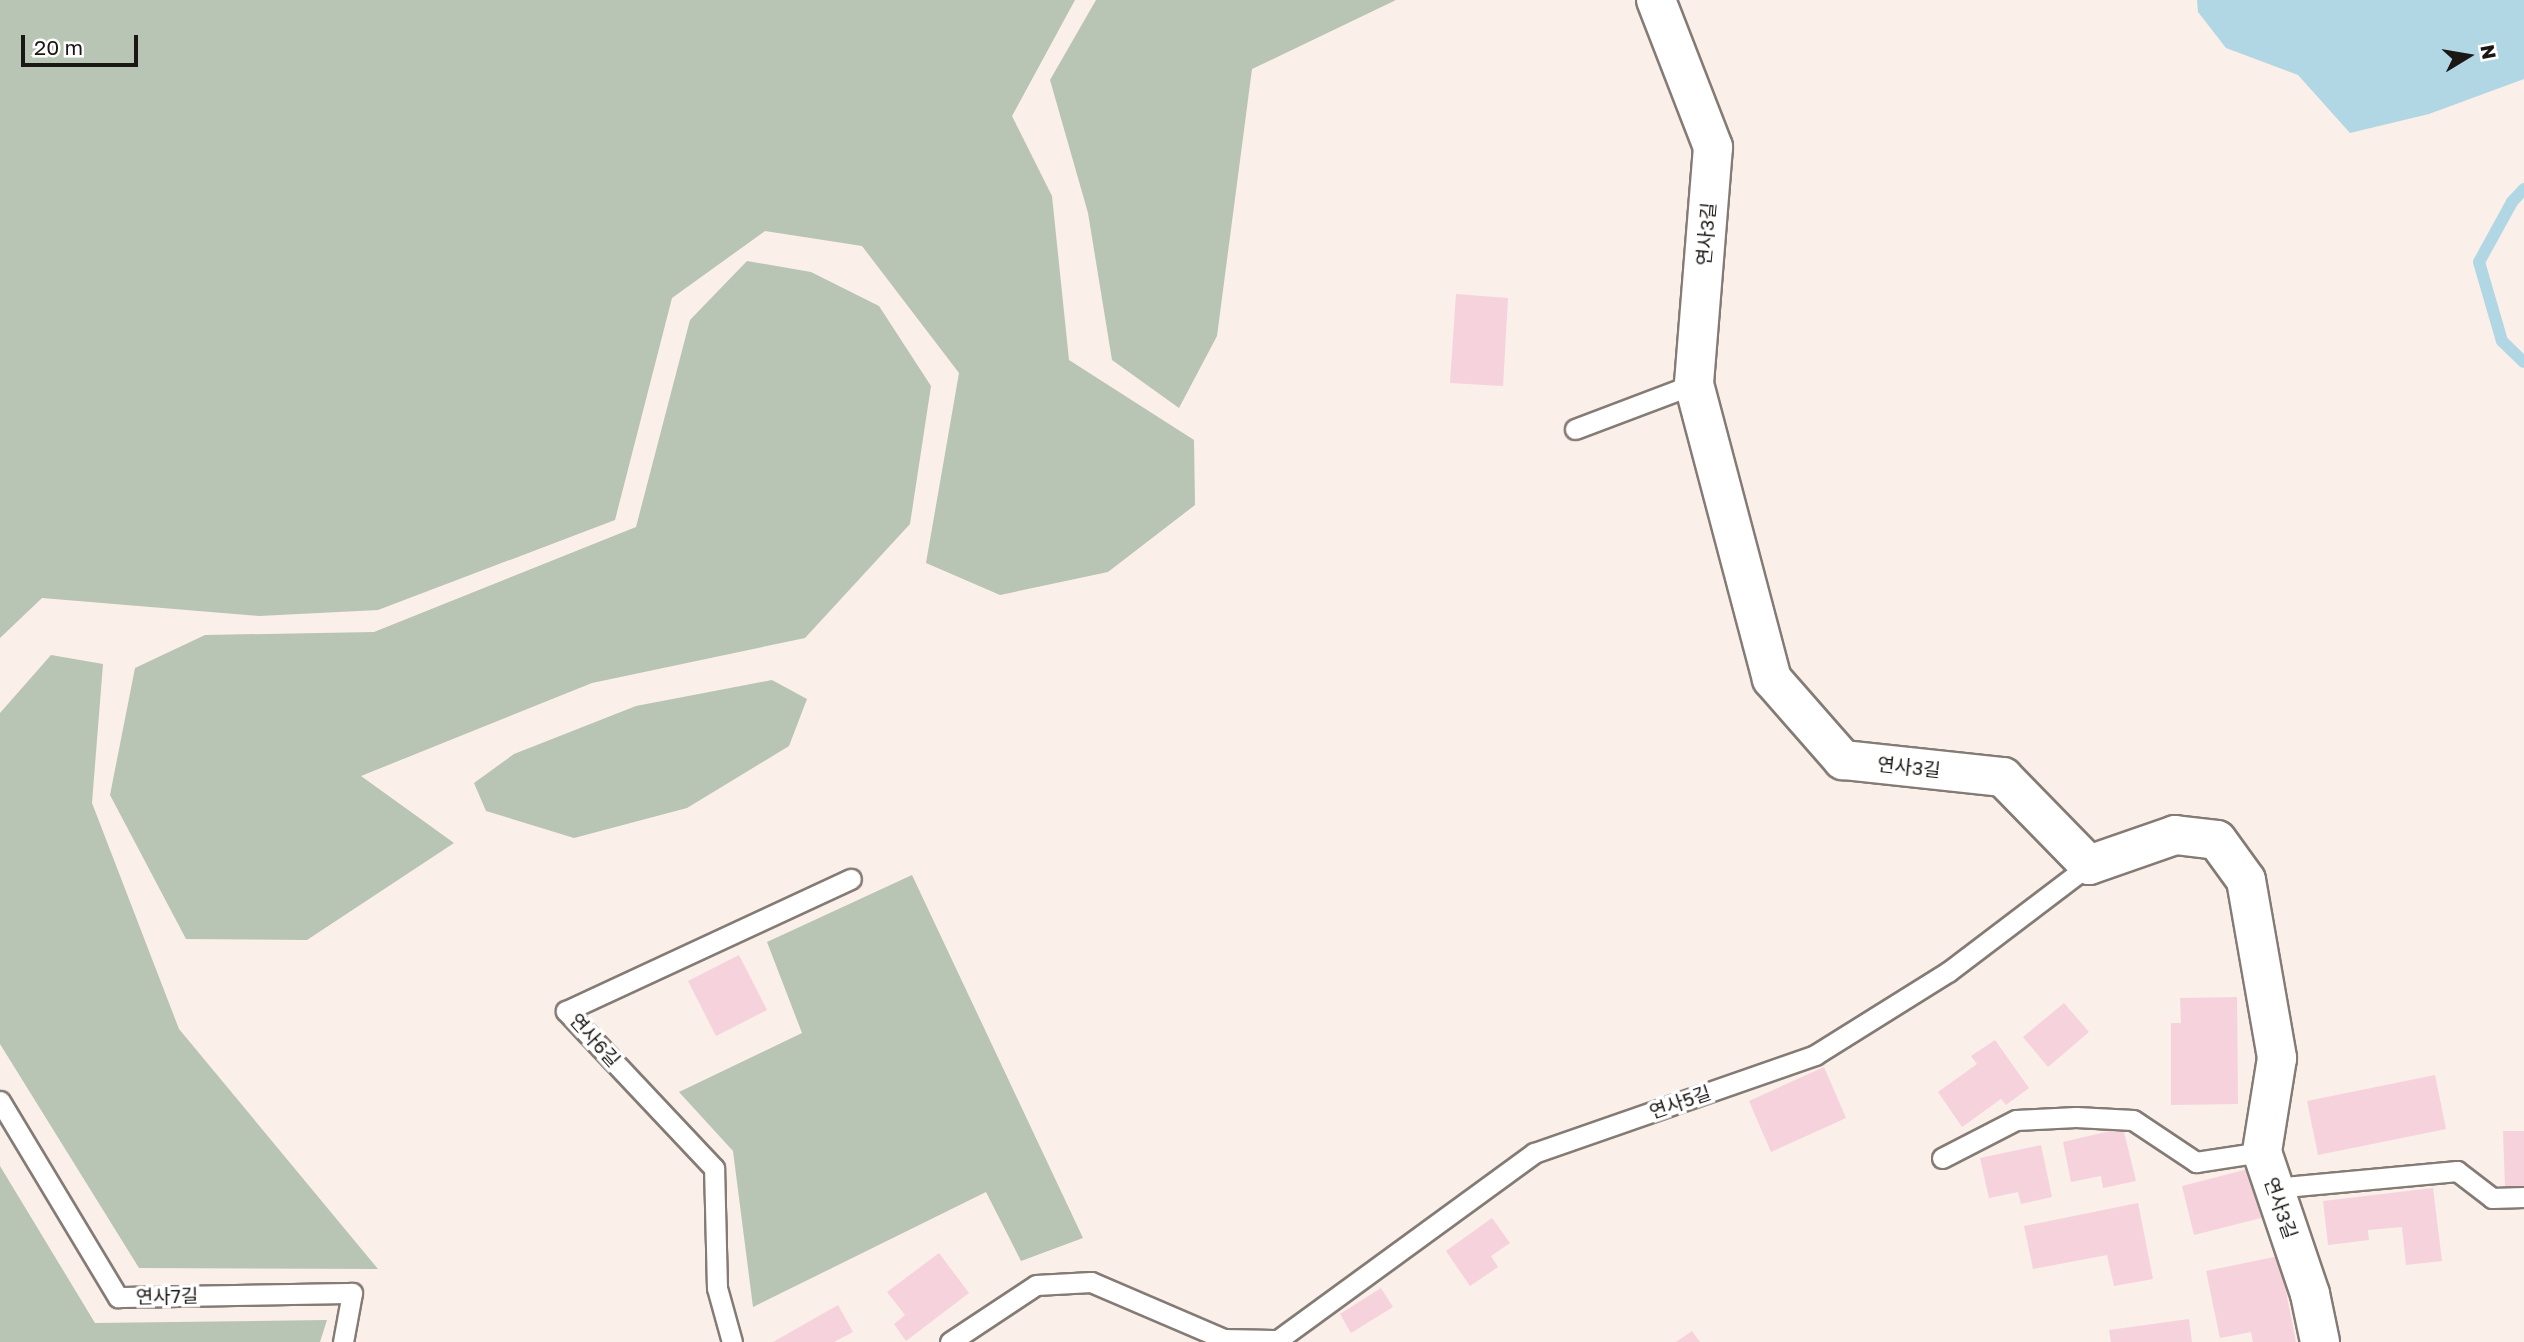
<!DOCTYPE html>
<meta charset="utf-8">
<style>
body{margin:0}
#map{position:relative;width:2524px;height:1342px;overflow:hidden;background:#faefe9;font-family:"Golos Text","Noto Sans KR",sans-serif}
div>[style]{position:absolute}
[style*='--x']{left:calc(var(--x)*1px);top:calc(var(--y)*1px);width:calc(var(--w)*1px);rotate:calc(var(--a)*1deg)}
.green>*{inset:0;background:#b8c4b4}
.water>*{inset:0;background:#b2d7e4}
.stream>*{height:12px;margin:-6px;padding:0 6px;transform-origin:6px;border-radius:6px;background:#b2d7e4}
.building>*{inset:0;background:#f6d2dd}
.roads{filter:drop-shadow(2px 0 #847b75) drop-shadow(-2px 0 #847b75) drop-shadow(0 2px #847b75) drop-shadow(0 -2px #847b75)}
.lane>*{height:19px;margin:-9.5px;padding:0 9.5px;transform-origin:9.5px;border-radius:9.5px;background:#fff}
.street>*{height:38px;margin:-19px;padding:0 19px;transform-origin:19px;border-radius:19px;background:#fff}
span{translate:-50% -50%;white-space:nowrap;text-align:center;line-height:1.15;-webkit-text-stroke:7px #fff;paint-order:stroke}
.street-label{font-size:19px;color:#1a1714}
.north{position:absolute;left:2433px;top:21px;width:70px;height:70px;-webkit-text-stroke:5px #fff;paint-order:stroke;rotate:79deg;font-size:19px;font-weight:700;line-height:28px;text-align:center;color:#1a1714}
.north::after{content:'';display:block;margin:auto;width:24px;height:32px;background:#1a1714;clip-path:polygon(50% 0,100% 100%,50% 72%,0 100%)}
.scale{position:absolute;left:21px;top:35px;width:117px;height:32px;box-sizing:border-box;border:4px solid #1a1714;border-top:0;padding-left:9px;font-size:21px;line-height:24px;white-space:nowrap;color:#1a1714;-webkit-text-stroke:5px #fff;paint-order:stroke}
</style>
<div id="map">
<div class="green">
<div style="clip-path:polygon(0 0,1075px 0,1012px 116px,1052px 196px,1069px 360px,1194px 440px,1195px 505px,1108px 572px,1000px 595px,926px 563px,959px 373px,862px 246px,765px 231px,672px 298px,615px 520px,378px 610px,259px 616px,42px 598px,0 638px)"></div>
<div style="clip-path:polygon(1096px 0,1396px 0,1252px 69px,1217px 336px,1179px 408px,1112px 360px,1088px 213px,1050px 80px)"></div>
<div style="clip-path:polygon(747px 261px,811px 272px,879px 306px,931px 386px,910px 524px,805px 638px,592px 683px,361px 776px,454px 843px,307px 940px,186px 939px,110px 795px,135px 668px,205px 635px,374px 632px,636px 527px,690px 320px)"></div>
<div style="clip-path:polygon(51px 655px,103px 664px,92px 803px,179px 1029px,378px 1269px,139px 1268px,0 1044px,0 713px)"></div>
<div style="clip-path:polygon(772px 680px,807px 699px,789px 746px,687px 808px,574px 838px,486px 811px,474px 783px,514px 754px,636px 706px)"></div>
<div style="clip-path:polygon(912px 875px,1083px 1238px,1021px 1261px,986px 1192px,753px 1307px,733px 1151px,679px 1092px,802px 1033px,767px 942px)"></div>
<div style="clip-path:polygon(0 1166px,95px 1323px,327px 1320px,320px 1342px,0 1342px)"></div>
</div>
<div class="water">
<div style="clip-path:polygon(2197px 0,2524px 0,2524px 79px,2429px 114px,2350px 133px,2298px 75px,2226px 48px,2198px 12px)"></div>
</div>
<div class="stream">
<div style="--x:2524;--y:189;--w:18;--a:133"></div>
<div style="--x:2512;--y:202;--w:68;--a:118.8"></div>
<div style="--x:2479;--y:262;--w:82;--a:73.8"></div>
<div style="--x:2502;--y:341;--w:30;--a:44"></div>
</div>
<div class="building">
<div style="clip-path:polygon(1456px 294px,1508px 298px,1503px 386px,1450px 383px)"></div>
<div style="clip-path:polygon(739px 955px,767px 1010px,716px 1036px,688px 981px)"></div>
<div style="clip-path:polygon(2237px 997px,2238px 1104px,2171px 1105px,2171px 1023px,2181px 1023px,2180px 998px)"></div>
<div style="clip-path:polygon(2064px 1003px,2089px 1032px,2048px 1067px,2023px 1037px)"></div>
<div style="clip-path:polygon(1995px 1040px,2029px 1088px,2006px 1105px,2001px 1099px,1962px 1127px,1938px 1092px,1977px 1064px,1971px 1056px)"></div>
<div style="clip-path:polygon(1824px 1067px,1846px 1118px,1771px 1152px,1749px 1101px)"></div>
<div style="clip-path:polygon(2435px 1075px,2446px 1129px,2318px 1155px,2307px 1101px)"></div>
<div style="clip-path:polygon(2123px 1128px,2136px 1181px,2103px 1188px,2101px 1176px,2071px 1182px,2063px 1142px)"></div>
<div style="clip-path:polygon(2503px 1131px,2524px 1131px,2524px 1187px,2505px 1188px)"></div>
<div style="clip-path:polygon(2041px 1145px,2052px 1197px,2021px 1204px,2018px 1192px,1989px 1198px,1980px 1158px)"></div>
<div style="clip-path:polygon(2248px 1169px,2261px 1218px,2194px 1235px,2182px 1186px)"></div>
<div style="clip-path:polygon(2433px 1188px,2442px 1261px,2406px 1265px,2402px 1227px,2368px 1230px,2369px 1240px,2328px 1245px,2323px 1201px)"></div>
<div style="clip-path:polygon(2138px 1203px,2153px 1279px,2114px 1286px,2107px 1255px,2033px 1269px,2024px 1226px)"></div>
<div style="clip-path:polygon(1492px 1218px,1510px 1243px,1491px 1256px,1498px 1267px,1470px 1286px,1446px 1251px)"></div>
<div style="clip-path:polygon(939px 1253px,969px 1293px,906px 1341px,894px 1324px,905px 1315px,887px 1292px)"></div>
<div style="clip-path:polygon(2279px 1256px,2296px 1342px,2253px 1342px,2251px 1332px,2220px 1338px,2206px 1271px)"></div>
<div style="clip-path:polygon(1381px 1288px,1393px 1307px,1351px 1333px,1340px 1314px)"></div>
<div style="clip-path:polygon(838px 1305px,853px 1332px,834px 1342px,773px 1342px)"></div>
<div style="clip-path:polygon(2189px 1319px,2192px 1342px,2111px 1342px,2109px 1330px)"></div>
<div style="clip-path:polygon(1692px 1331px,1700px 1342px,1676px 1342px)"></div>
</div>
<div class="roads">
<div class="lane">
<div style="--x:1575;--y:429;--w:127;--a:-20.7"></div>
<div style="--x:0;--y:1101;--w:229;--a:59"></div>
<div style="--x:118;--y:1297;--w:234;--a:-1"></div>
<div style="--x:352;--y:1293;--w:50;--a:100.4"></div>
<div style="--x:1942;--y:1158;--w:83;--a:-27.2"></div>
<div style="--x:2016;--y:1120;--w:60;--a:-2.9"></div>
<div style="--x:2076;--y:1117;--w:57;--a:3"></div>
<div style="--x:2133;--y:1120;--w:76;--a:33.7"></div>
<div style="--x:2196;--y:1162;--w:67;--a:-8.6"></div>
<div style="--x:2274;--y:1188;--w:184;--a:-5.3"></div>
<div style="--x:2457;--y:1171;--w:44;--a:37.6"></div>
<div style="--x:2492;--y:1198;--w:32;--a:-2"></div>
<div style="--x:732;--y:1342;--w:56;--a:-105.5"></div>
<div style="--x:717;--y:1288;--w:120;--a:-91.4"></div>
<div style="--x:714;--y:1168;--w:216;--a:-133.3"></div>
<div style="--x:566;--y:1011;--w:314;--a:-24.9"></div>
<div style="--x:950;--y:1342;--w:103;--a:-33.5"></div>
<div style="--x:1036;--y:1285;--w:55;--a:-3.1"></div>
<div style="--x:1091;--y:1282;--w:145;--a:23.2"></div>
<div style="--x:1224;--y:1339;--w:50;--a:1.1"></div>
<div style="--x:1275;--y:1342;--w:321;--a:-36.1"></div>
<div style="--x:1534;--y:1153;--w:298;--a:-19.2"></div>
<div style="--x:1815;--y:1055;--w:157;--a:-32"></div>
<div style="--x:1948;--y:972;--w:177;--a:-37.2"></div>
</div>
<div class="street">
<div style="--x:1656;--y:0;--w:158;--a:68.8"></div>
<div style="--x:1713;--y:147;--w:238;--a:94.6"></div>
<div style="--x:1694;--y:384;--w:305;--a:75.2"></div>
<div style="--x:1772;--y:679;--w:108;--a:48.8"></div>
<div style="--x:1843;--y:760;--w:161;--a:6.1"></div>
<div style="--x:2003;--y:777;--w:123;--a:45.7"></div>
<div style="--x:2089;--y:865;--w:91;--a:-19.2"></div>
<div style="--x:2175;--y:835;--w:42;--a:6.8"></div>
<div style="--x:2217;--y:840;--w:49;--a:54.1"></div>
<div style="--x:2246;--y:880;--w:181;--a:80.1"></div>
<div style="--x:2277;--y:1058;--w:95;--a:99.1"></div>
<div style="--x:2262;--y:1152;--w:150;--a:71.3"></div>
<div style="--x:2310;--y:1294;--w:49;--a:78.2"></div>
</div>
</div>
<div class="street-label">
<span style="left:1706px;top:234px;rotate:-85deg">연사3길</span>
<span style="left:1909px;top:767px;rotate:6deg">연사3길</span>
<span style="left:595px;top:1040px;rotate:48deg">연사6길</span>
<span style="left:1680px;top:1102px;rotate:-19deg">연사5길</span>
<span style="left:2281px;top:1208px;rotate:71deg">연사3길</span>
<span style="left:167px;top:1296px;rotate:-1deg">연사7길</span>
</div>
<div class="north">N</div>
<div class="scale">20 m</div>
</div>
